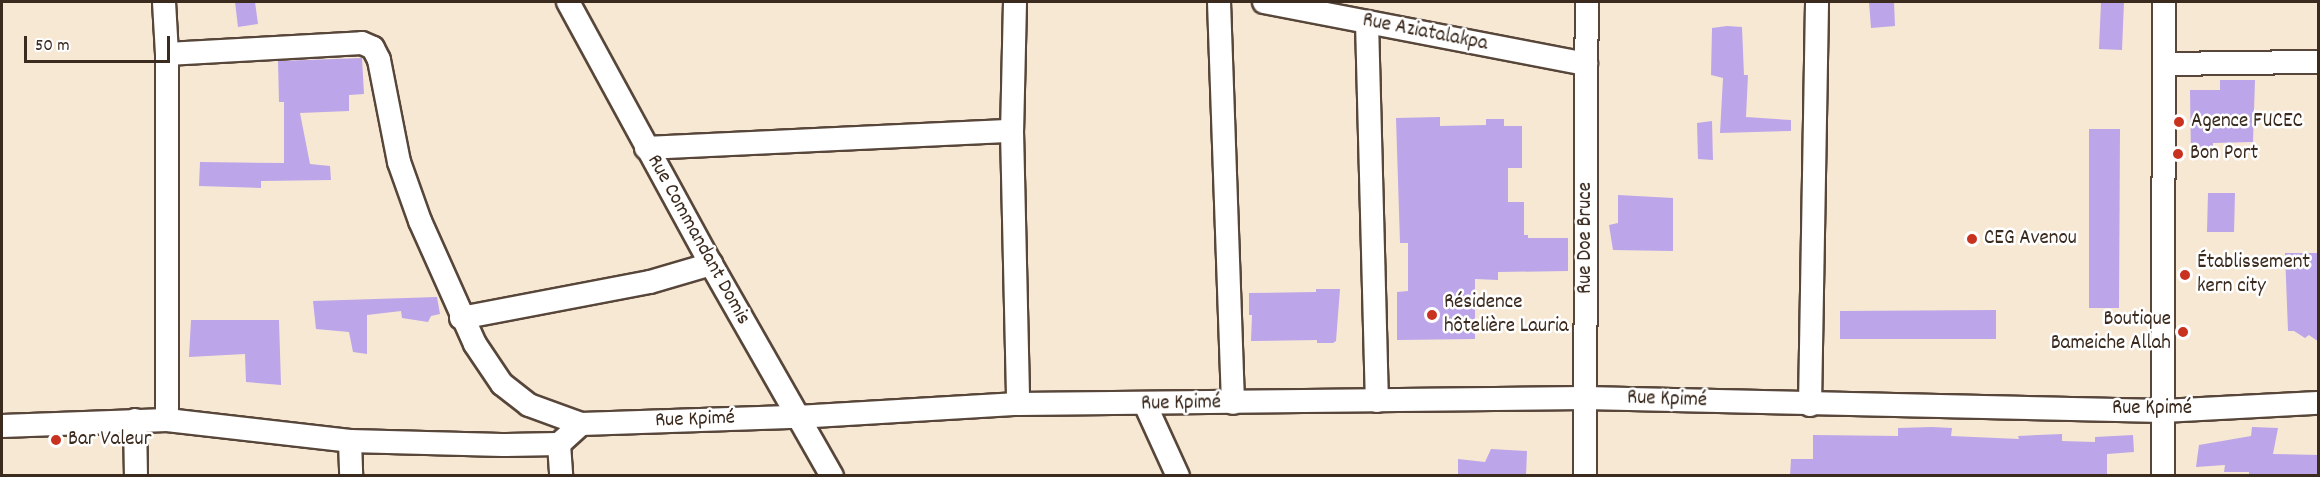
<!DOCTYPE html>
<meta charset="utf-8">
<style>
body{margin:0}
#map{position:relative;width:2320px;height:477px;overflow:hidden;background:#f7e8d4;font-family:Dekko,sans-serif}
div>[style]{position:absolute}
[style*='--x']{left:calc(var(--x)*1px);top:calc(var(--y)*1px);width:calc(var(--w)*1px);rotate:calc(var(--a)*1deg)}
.building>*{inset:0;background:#bca5e9}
.roads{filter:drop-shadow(2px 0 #574639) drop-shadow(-2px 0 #574639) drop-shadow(0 2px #574639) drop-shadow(0 -2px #574639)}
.street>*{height:22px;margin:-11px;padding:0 11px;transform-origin:11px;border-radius:11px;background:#fff}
.dots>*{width:16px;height:16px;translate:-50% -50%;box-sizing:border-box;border:3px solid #fff;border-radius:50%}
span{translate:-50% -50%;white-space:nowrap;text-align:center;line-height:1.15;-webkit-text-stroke:5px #fff;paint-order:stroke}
.street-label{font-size:21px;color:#3b2a1e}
.poi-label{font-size:21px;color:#3b2a1e}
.left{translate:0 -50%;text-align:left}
.right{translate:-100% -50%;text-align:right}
.frame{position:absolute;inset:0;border:3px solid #3b2a1e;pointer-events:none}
.scale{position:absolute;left:24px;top:36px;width:146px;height:27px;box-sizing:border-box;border:3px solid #3b2a1e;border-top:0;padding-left:8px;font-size:18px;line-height:21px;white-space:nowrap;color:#3b2a1e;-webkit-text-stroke:4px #fff;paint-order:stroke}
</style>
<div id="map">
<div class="building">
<div style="clip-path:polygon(235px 2px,255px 2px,258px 24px,238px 27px)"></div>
<div style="clip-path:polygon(1869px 2px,1894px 2px,1895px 26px,1871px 28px)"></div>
<div style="clip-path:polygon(2101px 2px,2124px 2px,2122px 50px,2099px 49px)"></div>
<div style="clip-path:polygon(1727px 26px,1742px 27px,1744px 75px,1748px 75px,1746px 117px,1791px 120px,1791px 131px,1720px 133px,1723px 78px,1711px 75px,1712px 28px)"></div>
<div style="clip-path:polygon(362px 58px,364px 94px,349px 95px,349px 111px,300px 113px,310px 164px,330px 166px,331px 180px,261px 181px,261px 188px,199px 186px,200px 162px,284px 163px,284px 102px,279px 102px,278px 61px)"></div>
<div style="clip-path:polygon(2220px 80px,2255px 80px,2253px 142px,2213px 143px,2212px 158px,2191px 158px,2190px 90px,2220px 90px)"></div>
<div style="clip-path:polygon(1440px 117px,1440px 126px,1486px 125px,1486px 119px,1504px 119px,1504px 126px,1522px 126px,1522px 168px,1508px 168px,1508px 202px,1524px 202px,1524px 235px,1528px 235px,1528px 238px,1568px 238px,1568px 271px,1498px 272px,1498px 280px,1475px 279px,1475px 339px,1397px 340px,1397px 292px,1408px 291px,1408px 243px,1400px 243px,1396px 118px)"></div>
<div style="clip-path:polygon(1712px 121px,1713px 160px,1698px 159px,1697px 123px)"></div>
<div style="clip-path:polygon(2089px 129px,2120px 129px,2119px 308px,2089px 308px)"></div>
<div style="clip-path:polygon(2208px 193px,2235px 193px,2234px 232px,2207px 232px)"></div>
<div style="clip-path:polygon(1618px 195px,1673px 198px,1673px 251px,1613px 250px,1609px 225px,1618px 223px)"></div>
<div style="clip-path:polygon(2285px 253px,2319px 253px,2319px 342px,2309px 335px,2305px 338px,2294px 331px,2288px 331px)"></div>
<div style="clip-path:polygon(1316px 289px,1340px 289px,1336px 341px,1333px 343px,1317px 343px,1317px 340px,1251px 341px,1252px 315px,1249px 315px,1249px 293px,1316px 292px)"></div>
<div style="clip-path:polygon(437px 297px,440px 314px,431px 316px,428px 322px,402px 318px,401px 311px,367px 315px,367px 354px,353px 352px,349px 332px,316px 329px,313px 301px)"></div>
<div style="clip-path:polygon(1996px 310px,1996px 339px,1840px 339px,1840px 311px)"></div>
<div style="clip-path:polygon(191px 320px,279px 320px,281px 385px,246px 382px,245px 354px,189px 357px)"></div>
<div style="clip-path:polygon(1932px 427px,1952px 428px,1951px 436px,2019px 439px,2018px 436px,2062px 434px,2062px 441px,2095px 442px,2095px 437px,2133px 435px,2134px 452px,2107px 454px,2107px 475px,1790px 476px,1791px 459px,1813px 459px,1813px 435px,1898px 436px,1898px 428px)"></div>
<div style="clip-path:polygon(2252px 427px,2278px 428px,2273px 454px,2319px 455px,2319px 475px,2249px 475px,2249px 472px,2224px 472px,2225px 465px,2196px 467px,2199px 445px,2251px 436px)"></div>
<div style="clip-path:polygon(1491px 449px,1527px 451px,1526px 476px,1458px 476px,1458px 459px,1485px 462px)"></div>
</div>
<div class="roads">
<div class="street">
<div style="--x:164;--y:2;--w:52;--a:86.7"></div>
<div style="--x:167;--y:54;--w:366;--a:90"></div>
<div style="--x:568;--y:2;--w:298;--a:61.4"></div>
<div style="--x:711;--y:264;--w:244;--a:60.3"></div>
<div style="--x:1015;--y:2;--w:129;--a:91.3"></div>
<div style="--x:1012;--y:131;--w:273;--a:88.7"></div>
<div style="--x:1219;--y:2;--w:401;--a:88"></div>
<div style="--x:1264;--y:2;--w:328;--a:10.9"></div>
<div style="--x:1367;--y:22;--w:379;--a:88.5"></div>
<div style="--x:167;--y:54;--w:195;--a:-3.2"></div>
<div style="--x:362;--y:43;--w:12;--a:24"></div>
<div style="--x:373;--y:48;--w:13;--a:63"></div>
<div style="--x:379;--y:60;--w:104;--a:78.9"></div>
<div style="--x:399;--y:162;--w:63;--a:70.4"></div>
<div style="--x:420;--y:221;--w:135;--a:65.9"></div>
<div style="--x:475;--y:344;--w:48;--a:56"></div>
<div style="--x:502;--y:384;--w:34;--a:38"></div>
<div style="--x:529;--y:405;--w:55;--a:20.1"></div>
<div style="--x:2166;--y:64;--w:152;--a:-0.8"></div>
<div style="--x:646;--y:148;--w:366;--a:-2.7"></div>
<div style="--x:461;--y:318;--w:192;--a:-10.8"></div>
<div style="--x:650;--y:282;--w:64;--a:-16.4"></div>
<div style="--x:1145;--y:404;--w:79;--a:65.4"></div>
<div style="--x:1810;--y:405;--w:403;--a:-89"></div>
<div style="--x:135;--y:420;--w:56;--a:89"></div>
<div style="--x:2;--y:426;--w:165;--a:-2.1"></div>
<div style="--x:167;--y:420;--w:184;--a:6.5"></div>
<div style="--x:350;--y:441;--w:156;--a:1.5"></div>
<div style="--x:506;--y:445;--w:53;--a:-1.1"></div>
<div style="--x:559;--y:444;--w:30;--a:-42"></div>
<div style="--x:581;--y:424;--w:216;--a:-1.9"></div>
<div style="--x:797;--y:417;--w:221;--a:-3.4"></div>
<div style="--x:1018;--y:404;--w:567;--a:-0.61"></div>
<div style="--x:1585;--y:398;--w:578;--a:1.29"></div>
<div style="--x:2163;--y:411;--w:155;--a:-3"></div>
<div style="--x:350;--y:441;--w:35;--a:88"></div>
<div style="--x:559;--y:444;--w:32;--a:86"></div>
<div style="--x:1585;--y:476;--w:474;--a:-89.8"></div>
<div style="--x:2163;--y:476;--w:474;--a:-89.9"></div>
</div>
</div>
<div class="dots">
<div style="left:2179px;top:122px;background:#c8321e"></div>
<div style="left:2178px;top:154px;background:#c8321e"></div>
<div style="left:1972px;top:239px;background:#c8321e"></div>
<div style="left:2185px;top:275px;background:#c8321e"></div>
<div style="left:1432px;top:315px;background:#c8321e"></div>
<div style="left:2183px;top:332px;background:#c8321e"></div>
<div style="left:56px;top:440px;background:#c8321e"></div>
</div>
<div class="street-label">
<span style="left:1425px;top:33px;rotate:11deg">Rue Aziatalakpa</span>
<span style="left:1586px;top:238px;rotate:-90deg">Rue Doe Bruce</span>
<span style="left:698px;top:240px;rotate:61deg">Rue Commandant Domis</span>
<span style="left:1667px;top:400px;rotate:2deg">Rue Kpimé</span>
<span style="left:1181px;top:404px;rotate:-1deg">Rue Kpimé</span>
<span style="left:2152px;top:409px">Rue Kpimé</span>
<span style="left:695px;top:420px;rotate:-2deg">Rue Kpimé</span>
</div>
<div class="poi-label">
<span class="left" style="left:2191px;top:122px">Agence FUCEC</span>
<span class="left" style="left:2190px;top:154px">Bon Port</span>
<span class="left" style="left:1984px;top:239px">CEG Avenou</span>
<span class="left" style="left:2197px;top:275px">Établissement<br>kern city</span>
<span class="left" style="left:1444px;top:315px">Résidence<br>hôtelière Lauria</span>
<span class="right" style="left:2171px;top:332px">Boutique<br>Bameiche Allah</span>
<span class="left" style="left:68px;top:440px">Bar Valeur</span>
</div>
<div class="frame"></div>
<div class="scale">50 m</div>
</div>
